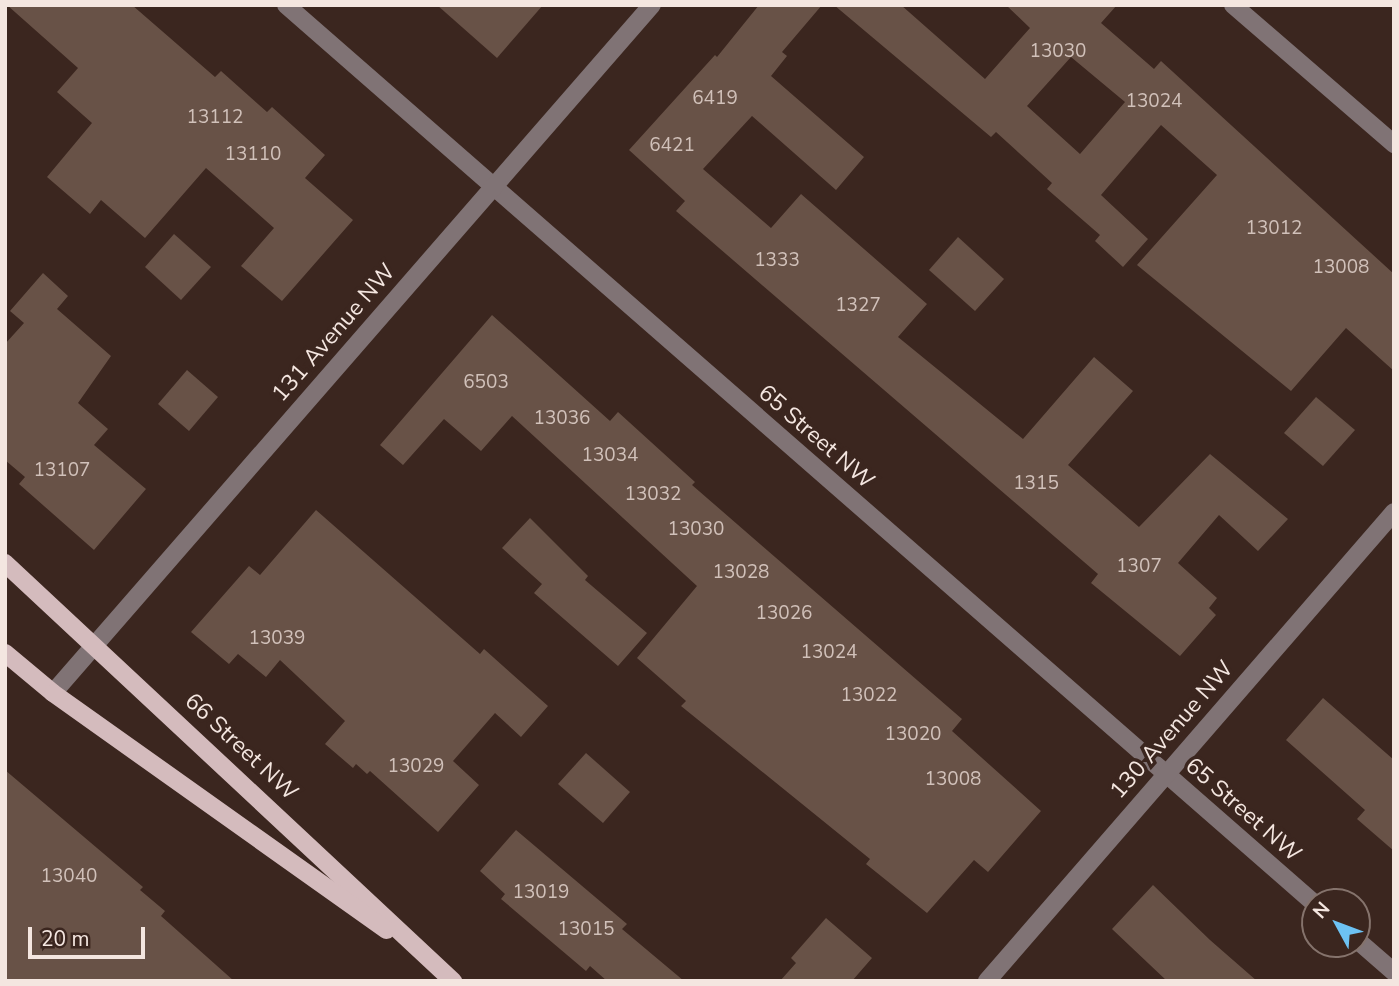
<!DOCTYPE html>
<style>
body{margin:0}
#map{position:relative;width:1399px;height:986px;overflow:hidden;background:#3b261f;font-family:"Nunito Sans",sans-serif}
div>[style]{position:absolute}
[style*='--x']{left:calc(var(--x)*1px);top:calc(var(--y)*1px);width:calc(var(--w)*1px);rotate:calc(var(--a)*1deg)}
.building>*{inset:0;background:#685247}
.minor>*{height:18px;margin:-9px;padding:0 9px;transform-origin:9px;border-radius:9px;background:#807375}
.major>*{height:18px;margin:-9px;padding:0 9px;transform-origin:9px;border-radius:9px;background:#d4bbbd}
span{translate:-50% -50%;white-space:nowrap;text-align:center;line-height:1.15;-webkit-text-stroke:7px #3b261f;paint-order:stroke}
.number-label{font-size:19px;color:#d1c1ba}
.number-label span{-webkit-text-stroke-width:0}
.street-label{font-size:23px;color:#f4e6e0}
.frame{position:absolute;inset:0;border:7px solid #f4e6e0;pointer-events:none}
.north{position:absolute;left:1301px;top:888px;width:70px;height:70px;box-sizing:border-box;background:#3b261f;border:2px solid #85736c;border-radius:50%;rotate:311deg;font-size:19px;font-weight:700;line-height:28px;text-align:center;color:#f4e6e0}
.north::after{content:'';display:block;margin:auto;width:24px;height:32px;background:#6dc2f3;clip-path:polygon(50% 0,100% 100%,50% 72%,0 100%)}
.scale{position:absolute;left:28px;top:927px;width:117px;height:32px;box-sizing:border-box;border:4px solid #f4e6e0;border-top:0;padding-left:9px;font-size:21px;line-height:24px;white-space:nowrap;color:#f4e6e0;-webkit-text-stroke:5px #3b261f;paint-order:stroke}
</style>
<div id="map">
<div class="building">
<div style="clip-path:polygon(7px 5px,132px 5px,215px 77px,221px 71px,267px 112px,272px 107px,325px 155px,305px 178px,353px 220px,282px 301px,241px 266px,274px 228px,206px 168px,145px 238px,101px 200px,90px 214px,47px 177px,92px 123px,57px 92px,78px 68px)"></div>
<div style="clip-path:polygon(437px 5px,543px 5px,497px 58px)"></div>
<div style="clip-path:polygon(759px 5px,822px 5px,782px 52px,787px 56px,771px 76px,864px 157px,836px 190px,752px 116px,703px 169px,771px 228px,801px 194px,927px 304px,898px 337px,1023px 439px,1094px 357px,1133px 391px,1068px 465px,1139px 527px,1210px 454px,1288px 519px,1258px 551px,1219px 515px,1178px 563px,1217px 598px,1209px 608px,1216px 615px,1180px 656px,1091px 583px,1098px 574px,676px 211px,685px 201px,629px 150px,715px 55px,717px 57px)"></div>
<div style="clip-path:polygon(evenodd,834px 5px,901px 5px,985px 79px,1030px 28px,1006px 5px,1117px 5px,1101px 23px,1154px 69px,1161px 61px,1394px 274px,1394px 371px,1346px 328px,1291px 391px,1137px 265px,1217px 175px,1161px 125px,1101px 195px,1148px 239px,1123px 267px,1095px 241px,1100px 235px,1047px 189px,1052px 183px,996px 132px,991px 137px,834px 5px,1071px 57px,1125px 102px,1080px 154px,1027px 106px,1071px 57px)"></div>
<div style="clip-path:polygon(174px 234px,211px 267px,181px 300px,145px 267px)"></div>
<div style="clip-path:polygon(958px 237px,1004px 279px,975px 311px,929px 270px)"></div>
<div style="clip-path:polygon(43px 273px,68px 296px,57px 309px,111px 356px,78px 403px,108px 429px,94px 445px,146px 489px,94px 550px,19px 484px,25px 477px,5px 460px,5px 344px,24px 323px,10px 311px)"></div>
<div style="clip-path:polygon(492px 315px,610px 421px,618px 412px,695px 482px,692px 485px,962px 719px,952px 731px,1041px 811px,988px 872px,974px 860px,927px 913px,866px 864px,870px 859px,681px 706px,686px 701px,637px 658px,697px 586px,512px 416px,481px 451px,444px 419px,403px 465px,380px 445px)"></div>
<div style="clip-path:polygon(187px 370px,218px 397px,189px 431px,158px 404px)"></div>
<div style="clip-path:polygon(1316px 397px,1355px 430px,1323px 466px,1284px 433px)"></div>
<div style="clip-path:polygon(316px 510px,480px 654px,484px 649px,548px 706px,521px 737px,495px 713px,453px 761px,479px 785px,438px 832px,370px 771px,367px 774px,356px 764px,353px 768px,325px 744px,345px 721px,280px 660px,266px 677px,238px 654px,229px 664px,191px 632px,249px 566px,260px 575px)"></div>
<div style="clip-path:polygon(530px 518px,588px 576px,585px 580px,647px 633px,618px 666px,534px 593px,542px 584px,502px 548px)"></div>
<div style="clip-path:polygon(1323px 698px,1394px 760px,1394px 851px,1357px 819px,1365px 810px,1286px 740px)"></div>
<div style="clip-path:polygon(586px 753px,630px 792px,603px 823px,558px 784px)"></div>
<div style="clip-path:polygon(5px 770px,143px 887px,140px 890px,165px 911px,161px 916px,234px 981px,5px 981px)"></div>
<div style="clip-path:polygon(516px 830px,627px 924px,622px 929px,684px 981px,607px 981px,590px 966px,586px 971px,501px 899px,505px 894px,480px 871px)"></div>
<div style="clip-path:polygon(1153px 885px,1210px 940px,1257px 981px,1167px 981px,1112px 929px)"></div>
<div style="clip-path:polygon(826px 918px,872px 958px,852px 981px,780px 981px,796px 963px,791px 958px)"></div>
</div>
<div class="minor">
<div style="--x:286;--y:5;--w:1366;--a:41.14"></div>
<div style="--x:1233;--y:5;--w:213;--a:40.8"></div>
<div style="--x:53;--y:693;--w:912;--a:-48.96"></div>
<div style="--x:1357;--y:940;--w:49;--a:40.9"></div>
<div style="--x:987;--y:981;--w:621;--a:-49.05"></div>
</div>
<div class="major">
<div style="--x:5;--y:563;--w:613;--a:43.02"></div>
<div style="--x:5;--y:653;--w:62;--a:39.8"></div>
<div style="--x:53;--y:693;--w:409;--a:35.4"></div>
</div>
<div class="number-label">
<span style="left:1058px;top:52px">13030</span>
<span style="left:715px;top:99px">6419</span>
<span style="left:1154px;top:102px">13024</span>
<span style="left:215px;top:118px">13112</span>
<span style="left:672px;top:146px">6421</span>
<span style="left:253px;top:155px">13110</span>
<span style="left:1274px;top:229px">13012</span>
<span style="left:777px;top:261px">1333</span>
<span style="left:1341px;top:268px">13008</span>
<span style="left:858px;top:306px">1327</span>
<span style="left:486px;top:383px">6503</span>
<span style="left:562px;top:419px">13036</span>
<span style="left:610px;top:456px">13034</span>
<span style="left:62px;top:471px">13107</span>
<span style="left:1036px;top:484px">1315</span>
<span style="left:653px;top:495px">13032</span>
<span style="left:696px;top:530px">13030</span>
<span style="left:1139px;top:567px">1307</span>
<span style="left:741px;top:573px">13028</span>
<span style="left:784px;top:614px">13026</span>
<span style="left:277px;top:639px">13039</span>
<span style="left:829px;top:653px">13024</span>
<span style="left:869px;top:696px">13022</span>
<span style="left:913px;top:735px">13020</span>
<span style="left:416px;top:767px">13029</span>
<span style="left:953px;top:780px">13008</span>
<span style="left:69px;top:877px">13040</span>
<span style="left:541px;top:893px">13019</span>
<span style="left:586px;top:930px">13015</span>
</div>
<div class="street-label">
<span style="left:334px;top:333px;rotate:-49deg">131 Avenue NW</span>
<span style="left:816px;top:437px;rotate:41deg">65 Street NW</span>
<span style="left:1172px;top:730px;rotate:-49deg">130 Avenue NW</span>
<span style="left:241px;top:747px;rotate:43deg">66 Street NW</span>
<span style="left:1243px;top:810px;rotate:41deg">65 Street NW</span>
</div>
<div class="frame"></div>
<div class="north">N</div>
<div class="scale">20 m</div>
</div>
